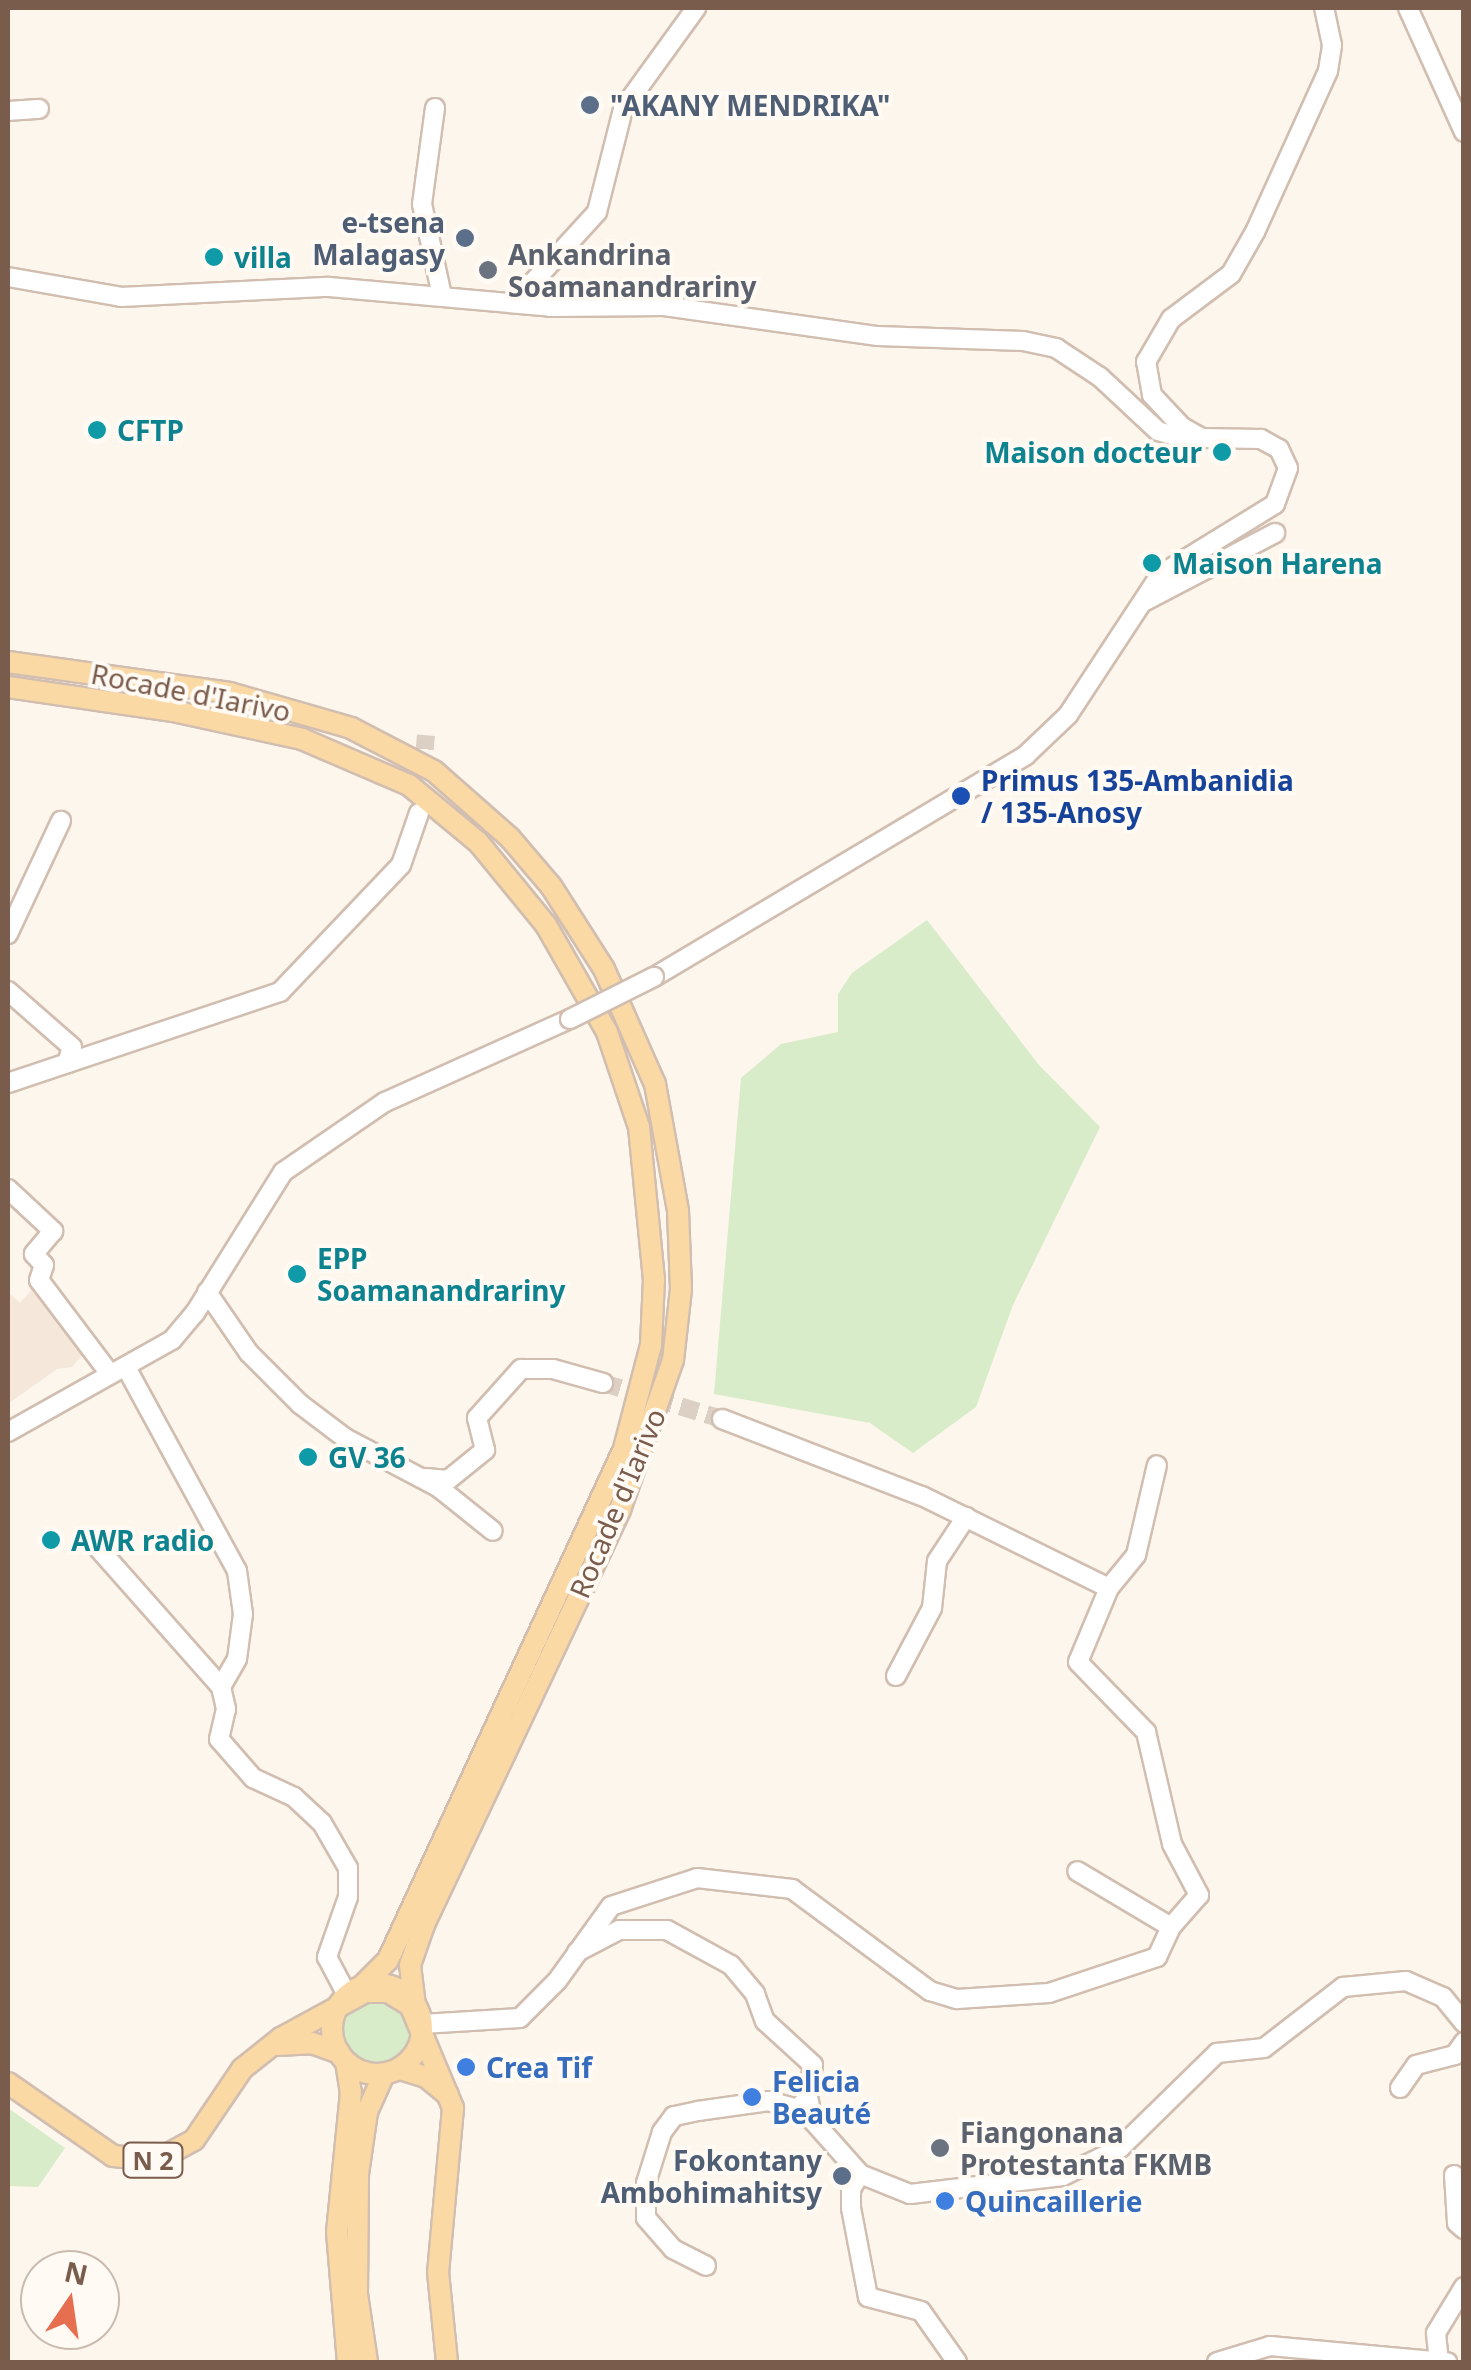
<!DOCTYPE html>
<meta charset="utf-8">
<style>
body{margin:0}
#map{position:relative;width:1471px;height:2370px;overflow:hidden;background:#fdf6ec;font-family:"Noto Sans",sans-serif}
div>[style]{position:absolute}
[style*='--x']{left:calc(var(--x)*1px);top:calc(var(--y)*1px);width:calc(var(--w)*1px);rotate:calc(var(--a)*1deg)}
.residential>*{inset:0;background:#f5e8da}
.green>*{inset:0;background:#d8ecc9}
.round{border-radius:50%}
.minor-tunnel>*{height:18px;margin-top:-9px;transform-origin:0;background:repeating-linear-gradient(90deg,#dcd0c4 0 18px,transparent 0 27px)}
.roads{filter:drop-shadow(2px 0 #d1beb0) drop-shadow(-2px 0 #d1beb0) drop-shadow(0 2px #d1beb0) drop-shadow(0 -2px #d1beb0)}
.minor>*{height:18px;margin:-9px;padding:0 9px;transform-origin:9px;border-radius:9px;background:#fff}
.major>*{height:20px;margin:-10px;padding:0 10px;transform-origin:10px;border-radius:10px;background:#fbd9a5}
.major>.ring{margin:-10px;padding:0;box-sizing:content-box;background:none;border:20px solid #fbd9a5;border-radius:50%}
.bridges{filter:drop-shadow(2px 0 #d1beb0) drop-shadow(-2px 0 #d1beb0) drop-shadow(0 2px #d1beb0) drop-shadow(0 -2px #d1beb0)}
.minor-bridge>*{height:18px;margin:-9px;padding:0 9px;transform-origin:9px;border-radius:9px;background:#fff}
.dots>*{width:28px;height:28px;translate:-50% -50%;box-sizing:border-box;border:5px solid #fffaf3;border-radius:50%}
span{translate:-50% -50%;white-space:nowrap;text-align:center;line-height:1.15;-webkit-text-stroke:8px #fffaf3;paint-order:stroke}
.shield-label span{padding:2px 8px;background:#fffaf3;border:2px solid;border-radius:8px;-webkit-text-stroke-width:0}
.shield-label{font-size:25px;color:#7a5c4d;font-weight:700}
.service-label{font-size:28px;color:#4e5e75;font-weight:700}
.left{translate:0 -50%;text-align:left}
.right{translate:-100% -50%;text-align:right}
.worship-label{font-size:28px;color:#5b616d;font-weight:700}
.culture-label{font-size:28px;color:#0d838f;font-weight:700}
.street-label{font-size:28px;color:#7a5c4d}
.transit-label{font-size:28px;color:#164399;font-weight:700}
.shop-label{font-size:28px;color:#366cbe;font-weight:700}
.frame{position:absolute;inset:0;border:10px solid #7a5c4d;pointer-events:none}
.north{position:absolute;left:20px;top:2250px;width:100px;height:100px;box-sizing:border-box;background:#fffaf3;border:2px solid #cabbb1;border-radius:50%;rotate:13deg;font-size:28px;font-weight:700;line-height:40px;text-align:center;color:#7a5c4d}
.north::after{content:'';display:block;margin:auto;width:35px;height:45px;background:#e76f51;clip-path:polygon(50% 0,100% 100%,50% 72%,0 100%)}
</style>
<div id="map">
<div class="residential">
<div style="clip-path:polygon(35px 1286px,86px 1351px,72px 1367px,57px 1369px,8px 1404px,8px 1292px,20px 1303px)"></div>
</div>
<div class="green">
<div style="clip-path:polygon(927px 920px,1039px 1065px,1100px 1127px,1013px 1305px,976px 1407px,913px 1453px,870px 1423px,714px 1394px,741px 1078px,781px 1044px,838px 1032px,838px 994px,852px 973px)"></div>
<div class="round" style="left:344px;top:1997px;width:66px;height:66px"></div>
<div style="clip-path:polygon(8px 2108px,65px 2148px,38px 2187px,8px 2186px)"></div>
</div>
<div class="minor-tunnel">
<div style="--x:420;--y:803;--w:68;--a:-85"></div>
<div style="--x:603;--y:1383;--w:124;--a:16.8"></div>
</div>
<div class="roads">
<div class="minor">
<div style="--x:1408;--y:8;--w:136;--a:65.7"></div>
<div style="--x:435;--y:108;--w:97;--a:97.7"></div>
<div style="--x:422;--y:204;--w:94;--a:77.7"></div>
<div style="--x:8;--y:111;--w:31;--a:-4"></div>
<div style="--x:8;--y:277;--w:115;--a:10"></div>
<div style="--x:121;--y:297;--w:208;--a:-2.8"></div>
<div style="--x:329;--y:287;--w:223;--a:5.1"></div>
<div style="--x:551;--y:307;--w:113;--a:-0.5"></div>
<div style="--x:664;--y:306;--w:216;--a:8"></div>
<div style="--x:878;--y:336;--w:145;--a:2"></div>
<div style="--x:1023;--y:341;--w:34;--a:12"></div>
<div style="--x:1056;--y:348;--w:53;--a:33.4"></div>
<div style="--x:1100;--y:377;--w:79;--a:43"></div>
<div style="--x:1158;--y:431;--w:37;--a:17"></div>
<div style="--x:514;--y:303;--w:123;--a:-47.6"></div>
<div style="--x:597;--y:212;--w:106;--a:-75.8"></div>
<div style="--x:623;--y:109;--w:125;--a:-54.1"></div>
<div style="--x:1145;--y:601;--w:147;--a:-27.6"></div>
<div style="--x:8;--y:934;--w:125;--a:-64.9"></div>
<div style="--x:654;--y:977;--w:433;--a:-30.8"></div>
<div style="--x:1026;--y:755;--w:58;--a:-43.6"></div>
<div style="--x:1068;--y:715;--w:168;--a:-56.7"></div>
<div style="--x:1160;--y:575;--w:135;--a:-31.7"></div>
<div style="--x:1275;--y:504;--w:38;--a:-70"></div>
<div style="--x:1288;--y:468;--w:21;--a:-115"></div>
<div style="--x:1279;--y:449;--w:21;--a:-151"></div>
<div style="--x:1261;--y:439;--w:59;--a:-179"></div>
<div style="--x:1202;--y:438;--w:23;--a:-151"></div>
<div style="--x:1182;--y:427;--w:44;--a:-133.2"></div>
<div style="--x:1152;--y:395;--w:34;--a:-100"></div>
<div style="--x:1146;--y:362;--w:50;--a:-59.8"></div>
<div style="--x:1171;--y:319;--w:75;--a:-36.9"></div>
<div style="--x:1231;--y:274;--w:48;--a:-60.3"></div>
<div style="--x:1255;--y:232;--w:177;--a:-65.6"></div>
<div style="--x:1328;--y:71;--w:26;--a:-81"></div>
<div style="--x:1332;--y:45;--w:38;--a:-102"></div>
<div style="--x:8;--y:991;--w:85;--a:41.2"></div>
<div style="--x:72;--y:1047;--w:17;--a:107"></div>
<div style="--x:8;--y:1083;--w:287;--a:-18.5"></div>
<div style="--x:280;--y:992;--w:175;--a:-46.4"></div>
<div style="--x:401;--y:865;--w:55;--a:-70.9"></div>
<div style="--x:8;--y:1189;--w:62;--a:43"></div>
<div style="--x:53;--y:1231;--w:30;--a:130"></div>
<div style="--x:34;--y:1254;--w:15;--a:48"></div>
<div style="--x:44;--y:1265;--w:16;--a:108"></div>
<div style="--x:39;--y:1280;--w:118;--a:52.9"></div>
<div style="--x:207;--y:1292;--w:74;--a:55.5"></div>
<div style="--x:249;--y:1353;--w:72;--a:45"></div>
<div style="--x:300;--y:1404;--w:56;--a:37.1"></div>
<div style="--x:345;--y:1438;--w:105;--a:27.8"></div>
<div style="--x:438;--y:1487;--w:70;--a:38.7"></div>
<div style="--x:127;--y:1369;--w:230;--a:61.4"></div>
<div style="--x:237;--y:1571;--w:43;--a:82.1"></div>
<div style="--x:243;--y:1614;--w:45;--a:97.6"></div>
<div style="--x:237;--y:1659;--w:32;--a:120"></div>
<div style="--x:722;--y:1419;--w:214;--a:21.1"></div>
<div style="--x:922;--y:1496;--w:208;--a:26.2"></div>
<div style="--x:1109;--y:1588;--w:80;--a:112.7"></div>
<div style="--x:1078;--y:1662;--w:98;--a:45.8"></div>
<div style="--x:1146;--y:1732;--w:115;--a:76.9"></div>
<div style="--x:1172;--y:1844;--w:58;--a:62.1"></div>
<div style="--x:1199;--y:1895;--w:43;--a:131.2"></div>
<div style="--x:8;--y:1432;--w:188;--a:-29.3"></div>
<div style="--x:172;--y:1340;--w:35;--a:-50"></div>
<div style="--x:195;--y:1313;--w:166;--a:-58"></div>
<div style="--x:283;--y:1172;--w:124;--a:-34.5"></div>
<div style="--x:385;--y:1102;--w:203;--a:-24.2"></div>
<div style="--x:426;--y:1478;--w:22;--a:5"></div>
<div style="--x:448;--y:1480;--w:48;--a:-39"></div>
<div style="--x:485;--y:1450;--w:33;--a:-104"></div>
<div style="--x:477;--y:1418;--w:66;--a:-48.1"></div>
<div style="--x:521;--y:1369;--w:32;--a:0"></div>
<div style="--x:553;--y:1369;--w:52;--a:15.6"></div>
<div style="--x:99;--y:1549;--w:184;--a:48.5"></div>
<div style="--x:221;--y:1687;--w:23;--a:77"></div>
<div style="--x:226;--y:1709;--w:31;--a:103"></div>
<div style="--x:219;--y:1739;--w:52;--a:48.9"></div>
<div style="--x:253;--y:1778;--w:45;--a:24.9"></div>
<div style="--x:294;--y:1797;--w:38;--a:43"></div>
<div style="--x:322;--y:1823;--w:52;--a:60"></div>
<div style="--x:348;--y:1868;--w:29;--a:90"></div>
<div style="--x:348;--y:1897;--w:64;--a:109.3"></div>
<div style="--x:327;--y:1957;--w:43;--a:62.2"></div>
<div style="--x:1109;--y:1588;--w:43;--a:-50.7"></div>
<div style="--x:1136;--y:1555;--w:92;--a:-76.9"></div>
<div style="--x:896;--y:1676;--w:77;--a:-62.1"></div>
<div style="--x:932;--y:1608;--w:47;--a:-83.9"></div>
<div style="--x:937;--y:1561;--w:53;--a:-56.6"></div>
<div style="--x:577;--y:1952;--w:47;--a:-27.6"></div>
<div style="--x:619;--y:1930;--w:48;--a:0"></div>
<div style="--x:667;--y:1930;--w:73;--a:28.7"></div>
<div style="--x:731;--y:1965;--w:38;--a:50"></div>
<div style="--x:755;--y:1994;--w:29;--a:70"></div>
<div style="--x:765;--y:2021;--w:65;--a:42.5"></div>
<div style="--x:813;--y:2065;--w:32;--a:99"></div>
<div style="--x:808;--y:2097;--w:16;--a:130"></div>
<div style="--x:798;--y:2109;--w:30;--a:-165"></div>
<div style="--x:769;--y:2101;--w:72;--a:172"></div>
<div style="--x:698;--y:2111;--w:25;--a:168"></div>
<div style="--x:674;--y:2116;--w:20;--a:127"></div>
<div style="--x:662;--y:2132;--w:53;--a:107.4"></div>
<div style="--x:646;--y:2183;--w:35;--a:90"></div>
<div style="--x:646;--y:2218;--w:41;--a:48.9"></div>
<div style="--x:673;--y:2249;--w:37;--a:27"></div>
<div style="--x:422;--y:2024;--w:98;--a:-3.5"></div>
<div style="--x:520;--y:2018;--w:52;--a:-45"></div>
<div style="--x:557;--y:1981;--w:92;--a:-54.2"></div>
<div style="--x:611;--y:1906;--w:90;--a:-18"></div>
<div style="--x:697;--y:1878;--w:96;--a:6.6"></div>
<div style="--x:792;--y:1889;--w:172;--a:36.5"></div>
<div style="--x:930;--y:1991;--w:28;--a:17"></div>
<div style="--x:957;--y:1999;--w:92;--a:-3.7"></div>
<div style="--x:1049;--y:1993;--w:114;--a:-18.4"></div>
<div style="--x:1157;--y:1957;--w:33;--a:-65"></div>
<div style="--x:1171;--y:1927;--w:109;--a:-149.2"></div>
<div style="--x:1400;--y:2088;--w:28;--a:-55"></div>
<div style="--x:1416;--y:2065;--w:40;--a:-14.4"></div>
<div style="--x:1455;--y:2055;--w:16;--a:-55"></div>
<div style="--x:808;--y:2097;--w:25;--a:78"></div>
<div style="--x:813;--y:2121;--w:71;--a:48.4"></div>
<div style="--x:1454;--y:2175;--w:48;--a:86.4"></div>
<div style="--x:1457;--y:2223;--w:9;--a:41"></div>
<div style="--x:957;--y:2362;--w:62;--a:-125.2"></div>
<div style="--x:921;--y:2311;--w:55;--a:-165.2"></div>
<div style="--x:868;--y:2297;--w:91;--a:-100.8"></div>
<div style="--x:851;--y:2208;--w:19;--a:-90"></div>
<div style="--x:851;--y:2189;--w:17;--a:-59"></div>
<div style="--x:860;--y:2174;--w:54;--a:21.8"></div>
<div style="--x:910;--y:2194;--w:154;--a:-6.7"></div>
<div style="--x:1063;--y:2176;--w:64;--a:-26.2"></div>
<div style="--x:1120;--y:2148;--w:136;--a:-44.4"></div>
<div style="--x:1217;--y:2053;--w:47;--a:-6.1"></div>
<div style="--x:1264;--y:2048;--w:100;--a:-37.7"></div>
<div style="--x:1343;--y:1987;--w:63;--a:-5.4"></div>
<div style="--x:1406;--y:1981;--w:40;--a:23.4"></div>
<div style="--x:1443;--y:1997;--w:33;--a:51"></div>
<div style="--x:1217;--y:2362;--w:55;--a:-16.8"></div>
<div style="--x:1270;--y:2346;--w:178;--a:5.2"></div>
<div style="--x:1439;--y:2362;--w:29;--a:-96"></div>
<div style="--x:1436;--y:2333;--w:54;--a:-58.7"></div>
</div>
<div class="major">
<div style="--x:8;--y:662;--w:224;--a:7.9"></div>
<div style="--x:230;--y:693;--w:126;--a:16.1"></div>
<div style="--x:351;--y:728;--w:93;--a:27.4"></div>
<div style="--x:434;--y:771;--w:101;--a:41.4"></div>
<div style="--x:510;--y:838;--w:63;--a:49.5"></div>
<div style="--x:551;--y:886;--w:98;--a:57.4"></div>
<div style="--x:604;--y:969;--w:126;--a:66.1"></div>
<div style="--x:655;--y:1084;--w:129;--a:79.7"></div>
<div style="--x:678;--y:1211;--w:78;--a:87.8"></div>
<div style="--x:681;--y:1289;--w:71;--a:96.4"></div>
<div style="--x:673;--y:1360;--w:159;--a:109.5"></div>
<div style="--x:620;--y:1510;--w:459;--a:115.3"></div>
<div style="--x:424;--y:1925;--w:42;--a:109.3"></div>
<div style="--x:410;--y:1965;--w:39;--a:83"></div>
<div style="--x:8;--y:687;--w:167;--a:8.3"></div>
<div style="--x:173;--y:711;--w:132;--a:12.2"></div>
<div style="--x:302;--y:739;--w:116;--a:23.3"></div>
<div style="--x:409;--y:785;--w:89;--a:39.6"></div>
<div style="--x:478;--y:842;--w:107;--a:50.7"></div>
<div style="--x:546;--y:925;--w:123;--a:60.3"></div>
<div style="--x:607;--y:1032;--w:100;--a:71.4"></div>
<div style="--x:639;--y:1127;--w:153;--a:84.4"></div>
<div style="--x:654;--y:1279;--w:66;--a:92.6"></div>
<div style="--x:651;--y:1345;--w:107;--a:104.6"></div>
<div style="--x:624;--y:1449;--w:563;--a:114.79"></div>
<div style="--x:388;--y:1960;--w:38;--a:135"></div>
<div class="ring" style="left:332px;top:1984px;width:70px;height:70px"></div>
<div style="--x:277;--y:2045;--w:35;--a:-3"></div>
<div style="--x:312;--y:2043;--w:29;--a:20"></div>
<div style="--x:346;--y:2062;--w:30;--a:81"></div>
<div style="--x:351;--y:2092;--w:141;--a:95.7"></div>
<div style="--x:337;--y:2232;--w:130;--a:85.2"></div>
<div style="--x:400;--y:2069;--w:27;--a:17"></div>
<div style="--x:426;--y:2077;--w:28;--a:39"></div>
<div style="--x:8;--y:2083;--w:128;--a:34.8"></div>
<div style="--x:113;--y:2156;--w:44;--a:5.2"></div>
<div style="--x:157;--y:2160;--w:42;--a:-28.4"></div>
<div style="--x:194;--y:2140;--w:86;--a:-55.9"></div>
<div style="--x:242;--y:2069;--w:50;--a:-38.5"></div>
<div style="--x:281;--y:2038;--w:96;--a:-28.7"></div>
<div style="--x:365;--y:1992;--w:23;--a:0"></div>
<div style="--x:388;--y:1992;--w:26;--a:31"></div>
<div style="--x:410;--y:2005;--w:112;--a:67.3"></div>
<div style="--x:453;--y:2108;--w:165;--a:95.2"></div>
<div style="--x:438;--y:2272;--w:90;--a:84.3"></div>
<div style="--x:367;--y:2362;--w:69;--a:-98.4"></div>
<div style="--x:357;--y:2294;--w:120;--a:-89.5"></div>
<div style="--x:358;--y:2174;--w:63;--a:-81.7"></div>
<div style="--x:367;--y:2112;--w:42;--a:-65.9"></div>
</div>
</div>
<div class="bridges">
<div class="minor-bridge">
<div style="--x:570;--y:1019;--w:94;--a:-26.6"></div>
</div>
</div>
<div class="dots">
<div style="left:590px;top:105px;background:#5c6f8a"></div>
<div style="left:465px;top:238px;background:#5c6f8a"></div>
<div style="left:214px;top:257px;background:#0f9aa8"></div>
<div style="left:488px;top:270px;background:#6b7280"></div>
<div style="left:97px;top:430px;background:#0f9aa8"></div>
<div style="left:1222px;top:452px;background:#0f9aa8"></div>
<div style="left:1152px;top:563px;background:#0f9aa8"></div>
<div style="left:961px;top:796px;background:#1a4fb4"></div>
<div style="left:297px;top:1274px;background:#0f9aa8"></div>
<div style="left:308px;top:1457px;background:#0f9aa8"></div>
<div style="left:51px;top:1540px;background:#0f9aa8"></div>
<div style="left:466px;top:2067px;background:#3f7fe0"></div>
<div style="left:752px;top:2097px;background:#3f7fe0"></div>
<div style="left:940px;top:2148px;background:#6b7280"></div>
<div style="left:842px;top:2176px;background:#5c6f8a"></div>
<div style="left:945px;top:2201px;background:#3f7fe0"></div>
</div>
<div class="shield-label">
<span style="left:153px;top:2160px">N 2</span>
</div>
<div class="service-label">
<span class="left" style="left:610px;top:105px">"AKANY MENDRIKA"</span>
<span class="right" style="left:445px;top:238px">e-tsena<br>Malagasy</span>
<span class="right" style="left:822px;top:2176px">Fokontany<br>Ambohimahitsy</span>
</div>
<div class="worship-label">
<span class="left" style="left:508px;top:270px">Ankandrina<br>Soamanandrariny</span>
<span class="left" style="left:960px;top:2148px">Fiangonana<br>Protestanta FKMB</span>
</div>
<div class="culture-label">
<span class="left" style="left:234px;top:257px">villa</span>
<span class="left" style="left:117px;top:430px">CFTP</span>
<span class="right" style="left:1202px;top:452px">Maison docteur</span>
<span class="left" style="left:1172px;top:563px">Maison Harena</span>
<span class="left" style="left:317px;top:1274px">EPP<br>Soamanandrariny</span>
<span class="left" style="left:328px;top:1457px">GV 36</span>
<span class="left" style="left:71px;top:1540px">AWR radio</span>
</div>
<div class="street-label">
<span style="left:191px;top:692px;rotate:11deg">Rocade d'Iarivo</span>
<span style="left:617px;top:1503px;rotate:-67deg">Rocade d'Iarivo</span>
</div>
<div class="transit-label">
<span class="left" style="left:981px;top:796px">Primus 135-Ambanidia<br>/ 135-Anosy</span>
</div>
<div class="shop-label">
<span class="left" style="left:486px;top:2067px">Crea Tif</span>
<span class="left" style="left:772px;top:2097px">Felicia<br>Beauté</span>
<span class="left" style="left:965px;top:2201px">Quincaillerie</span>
</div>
<div class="frame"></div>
<div class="north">N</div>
</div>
